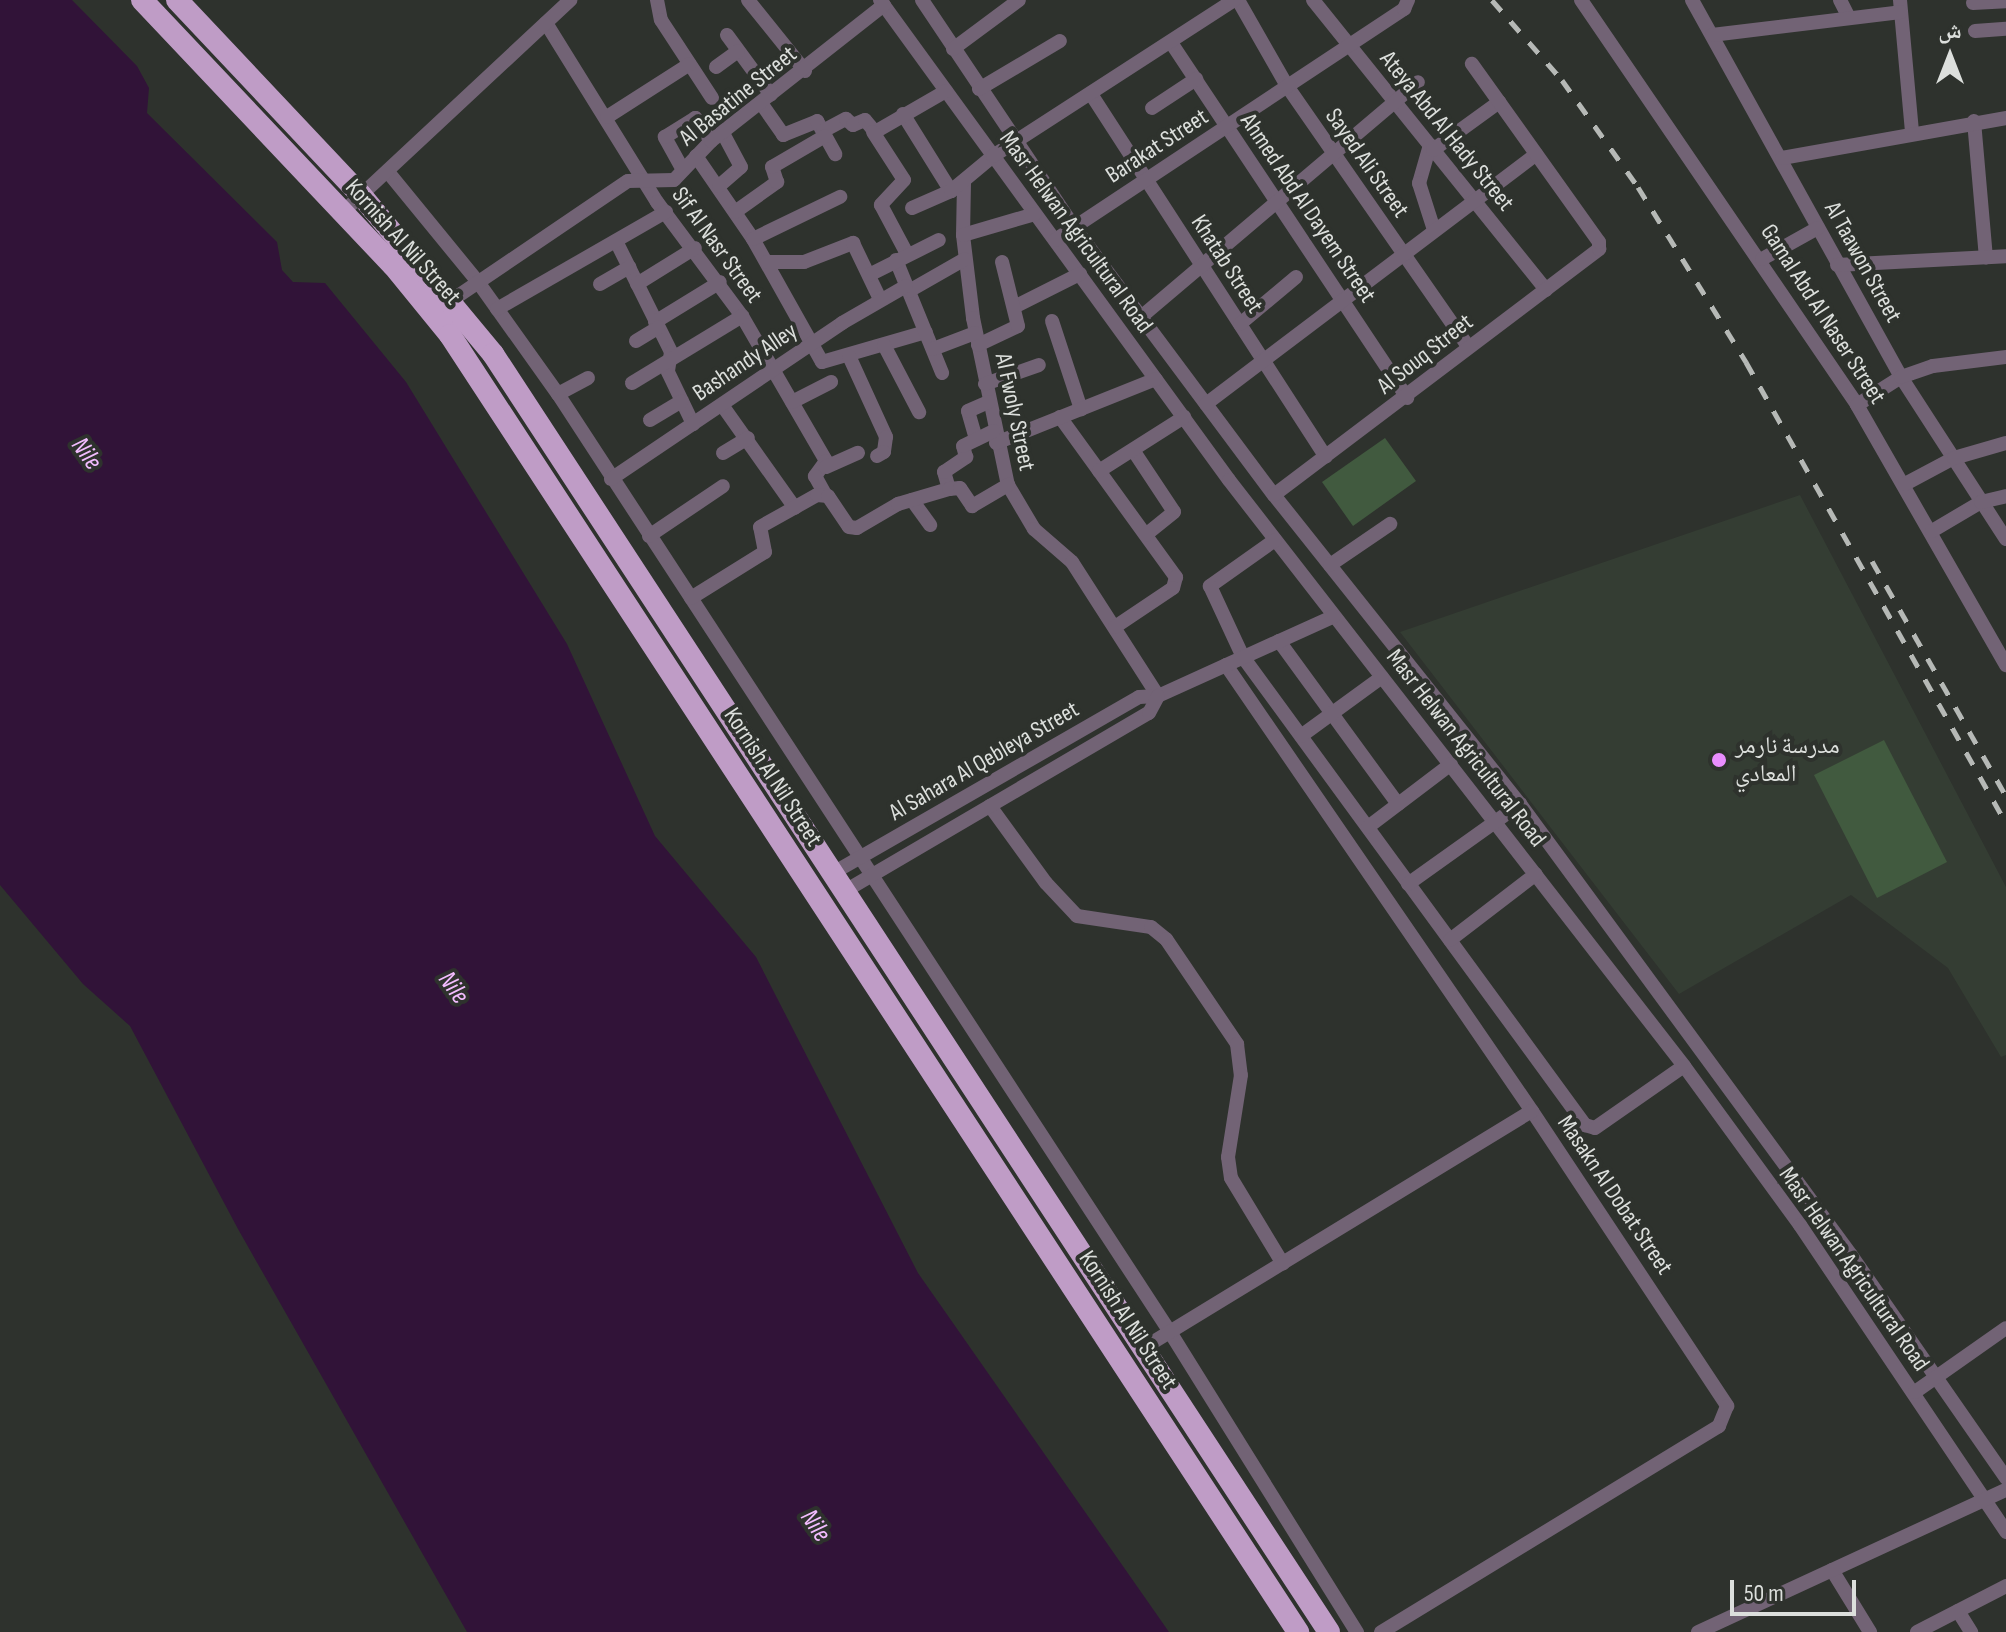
<!DOCTYPE html>
<meta charset="utf-8">
<style>
body{margin:0}
#map{position:relative;width:2006px;height:1632px;overflow:hidden;background:#2e322d;font-family:"Sofia Sans Condensed","Noto Naskh Arabic",sans-serif}
div>[style]{position:absolute}
[style*='--x']{left:calc(var(--x)*1px);top:calc(var(--y)*1px);width:calc(var(--w)*1px);rotate:calc(var(--a)*1deg)}
.built>*{inset:0;background:#343d33}
.green>*{inset:0;background:#415a3f}
.water>*{inset:0;background:#311338}
.minor>*{height:14px;margin:-7px;padding:0 7px;transform-origin:7px;border-radius:7px;background:#726375}
.trunk>*{height:22px;margin:-11px;padding:0 11px;transform-origin:11px;border-radius:11px;background:#bf9cc6}
.rail>*{height:5px;margin-top:-2.5px;transform-origin:0;background:repeating-linear-gradient(90deg,#b6b9b6 0 14px,transparent 0 28px)}
.dots>*{width:22px;height:22px;translate:-50% -50%;box-sizing:border-box;border:4px solid #2e322d;border-radius:50%}
span{translate:-50% -50%;white-space:nowrap;text-align:center;line-height:1.15;-webkit-text-stroke:8px #2e322d;paint-order:stroke}
.street-label{font-size:24px;color:#dcdfdc}
.poi-label{font-size:24px;color:#dcdfdc}
.left{translate:0 -50%;text-align:left}
.water-label{font-size:26px;color:#f2bcfe;font-style:italic}
.north{position:absolute;left:1910px;top:16px;width:80px;height:80px;-webkit-text-stroke:6px #2e322d;paint-order:stroke;rotate:0deg;font-size:22px;font-weight:700;line-height:32px;text-align:center;color:#dcdfdc}
.north::after{content:'';display:block;margin:auto;width:28px;height:36px;background:#dcdfdc;clip-path:polygon(50% 0,100% 100%,50% 72%,0 100%)}
.scale{position:absolute;left:1730px;top:1580px;width:126px;height:36px;box-sizing:border-box;border:4px solid #dcdfdc;border-top:0;padding-left:10px;font-size:24px;line-height:28px;white-space:nowrap;color:#dcdfdc;-webkit-text-stroke:6px #2e322d;paint-order:stroke}
</style>
<div id="map">
<div class="built">
<div style="clip-path:polygon(1800px 495px,2006px 887px,2006px 1055px,2001px 1057px,1948px 968px,1851px 895px,1679px 994px,1400px 632px)"></div>
</div>
<div class="green">
<div style="clip-path:polygon(1385px 438px,1416px 481px,1353px 526px,1322px 482px)"></div>
<div style="clip-path:polygon(1884px 740px,1947px 862px,1877px 898px,1814px 775px)"></div>
</div>
<div class="water">
<div style="clip-path:polygon(0 0,72px 0,137px 66px,149px 88px,147px 113px,277px 242px,282px 270px,293px 282px,325px 283px,406px 382px,567px 644px,655px 836px,756px 957px,918px 1273px,1169px 1632px,467px 1632px,238px 1229px,130px 1026px,83px 984px,0 885px)"></div>
</div>
<div class="minor">
<div style="--x:657;--y:0;--w:20;--a:79"></div>
<div style="--x:661;--y:20;--w:93;--a:56.8"></div>
<div style="--x:748;--y:0;--w:91;--a:51.2"></div>
<div style="--x:880;--y:0;--w:593;--a:53.98"></div>
<div style="--x:1229;--y:480;--w:742;--a:52.17"></div>
<div style="--x:1684;--y:1066;--w:197;--a:53.9"></div>
<div style="--x:1800;--y:1225;--w:370;--a:56.1"></div>
<div style="--x:922;--y:0;--w:273;--a:56.2"></div>
<div style="--x:1074;--y:227;--w:334;--a:53.3"></div>
<div style="--x:1274;--y:495;--w:395;--a:51.5"></div>
<div style="--x:1520;--y:804;--w:559;--a:53.72"></div>
<div style="--x:1851;--y:1255;--w:272;--a:55.2"></div>
<div style="--x:1238;--y:0;--w:99;--a:60.3"></div>
<div style="--x:1287;--y:86;--w:317;--a:55.2"></div>
<div style="--x:1313;--y:0;--w:372;--a:51.2"></div>
<div style="--x:1581;--y:0;--w:490;--a:55.7"></div>
<div style="--x:1857;--y:405;--w:300;--a:60.2"></div>
<div style="--x:1692;--y:0;--w:431;--a:61"></div>
<div style="--x:1901;--y:377;--w:193;--a:57.1"></div>
<div style="--x:1840;--y:0;--w:20;--a:63"></div>
<div style="--x:1900;--y:0;--w:132;--a:84.8"></div>
<div style="--x:1973;--y:3;--w:33;--a:-3"></div>
<div style="--x:546;--y:23;--w:211;--a:58.2"></div>
<div style="--x:657;--y:202;--w:142;--a:53.3"></div>
<div style="--x:742;--y:316;--w:168;--a:59.9"></div>
<div style="--x:826;--y:461;--w:19;--a:126"></div>
<div style="--x:815;--y:476;--w:21;--a:61"></div>
<div style="--x:1975;--y:31;--w:31;--a:-4"></div>
<div style="--x:727;--y:35;--w:74;--a:53.7"></div>
<div style="--x:1712;--y:35;--w:190;--a:-6.9"></div>
<div style="--x:1172;--y:44;--w:425;--a:56.4"></div>
<div style="--x:953;--y:49;--w:82;--a:-36.6"></div>
<div style="--x:716;--y:67;--w:27;--a:-36"></div>
<div style="--x:979;--y:89;--w:94;--a:-30.7"></div>
<div style="--x:1091;--y:94;--w:432;--a:57.1"></div>
<div style="--x:761;--y:103;--w:39;--a:55"></div>
<div style="--x:783;--y:135;--w:37;--a:-22"></div>
<div style="--x:817;--y:121;--w:38;--a:61"></div>
<div style="--x:1152;--y:108;--w:53;--a:-33.4"></div>
<div style="--x:903;--y:114;--w:91;--a:58.1"></div>
<div style="--x:607;--y:117;--w:98;--a:-32.6"></div>
<div style="--x:1974;--y:121;--w:137;--a:85"></div>
<div style="--x:823;--y:131;--w:26;--a:-28"></div>
<div style="--x:846;--y:119;--w:9;--a:41"></div>
<div style="--x:853;--y:125;--w:13;--a:-23"></div>
<div style="--x:865;--y:120;--w:16;--a:50"></div>
<div style="--x:875;--y:132;--w:82;--a:-30"></div>
<div style="--x:873;--y:132;--w:57;--a:57.1"></div>
<div style="--x:904;--y:180;--w:34;--a:133"></div>
<div style="--x:881;--y:205;--w:55;--a:62"></div>
<div style="--x:1430;--y:145;--w:40;--a:106"></div>
<div style="--x:1419;--y:183;--w:49;--a:72.3"></div>
<div style="--x:1433;--y:150;--w:82;--a:-36"></div>
<div style="--x:696;--y:156;--w:101;--a:55.5"></div>
<div style="--x:753;--y:239;--w:141;--a:60.7"></div>
<div style="--x:822;--y:362;--w:108;--a:-16.1"></div>
<div style="--x:1782;--y:158;--w:228;--a:-10.1"></div>
<div style="--x:683;--y:170;--w:38;--a:-119"></div>
<div style="--x:665;--y:137;--w:36;--a:-32"></div>
<div style="--x:695;--y:118;--w:28;--a:55"></div>
<div style="--x:388;--y:172;--w:142;--a:50.7"></div>
<div style="--x:478;--y:282;--w:138;--a:54.5"></div>
<div style="--x:558;--y:394;--w:1120;--a:56.88"></div>
<div style="--x:1170;--y:1332;--w:354;--a:58.1"></div>
<div style="--x:964;--y:183;--w:52;--a:91.1"></div>
<div style="--x:963;--y:235;--w:84;--a:83.1"></div>
<div style="--x:973;--y:318;--w:171;--a:78.2"></div>
<div style="--x:1008;--y:485;--w:51;--a:59.4"></div>
<div style="--x:1034;--y:529;--w:50;--a:41"></div>
<div style="--x:1072;--y:562;--w:159;--a:57.3"></div>
<div style="--x:719;--y:186;--w:29;--a:-41"></div>
<div style="--x:741;--y:167;--w:40;--a:-118"></div>
<div style="--x:912;--y:208;--w:43;--a:-23.6"></div>
<div style="--x:951;--y:191;--w:55;--a:-39.8"></div>
<div style="--x:993;--y:156;--w:287;--a:-32.9"></div>
<div style="--x:343;--y:212;--w:311;--a:-43"></div>
<div style="--x:735;--y:212;--w:52;--a:-35.5"></div>
<div style="--x:777;--y:182;--w:16;--a:-108"></div>
<div style="--x:772;--y:167;--w:61;--a:-30.3"></div>
<div style="--x:963;--y:235;--w:75;--a:-16.3"></div>
<div style="--x:753;--y:239;--w:97;--a:-25.8"></div>
<div style="--x:1055;--y:240;--w:419;--a:-33.5"></div>
<div style="--x:1404;--y:9;--w:10;--a:-66"></div>
<div style="--x:616;--y:241;--w:124;--a:63.6"></div>
<div style="--x:671;--y:352;--w:20;--a:99"></div>
<div style="--x:668;--y:372;--w:58;--a:64.3"></div>
<div style="--x:1762;--y:259;--w:64;--a:-29"></div>
<div style="--x:896;--y:260;--w:122;--a:67.8"></div>
<div style="--x:767;--y:262;--w:37;--a:0"></div>
<div style="--x:804;--y:262;--w:53;--a:-21.2"></div>
<div style="--x:853;--y:243;--w:62;--a:64.3"></div>
<div style="--x:1837;--y:265;--w:169;--a:-3"></div>
<div style="--x:869;--y:275;--w:78;--a:-26.6"></div>
<div style="--x:600;--y:284;--w:34;--a:-30"></div>
<div style="--x:637;--y:284;--w:68;--a:-31.8"></div>
<div style="--x:909;--y:291;--w:64;--a:-29.7"></div>
<div style="--x:452;--y:300;--w:212;--a:-34.1"></div>
<div style="--x:628;--y:181;--w:46;--a:-1.2"></div>
<div style="--x:674;--y:180;--w:54;--a:-46.5"></div>
<div style="--x:711;--y:141;--w:220;--a:-38.2"></div>
<div style="--x:1014;--y:307;--w:74;--a:-26.6"></div>
<div style="--x:497;--y:309;--w:195;--a:-29.9"></div>
<div style="--x:1141;--y:317;--w:363;--a:-40.3"></div>
<div style="--x:1052;--y:321;--w:93;--a:71.8"></div>
<div style="--x:655;--y:322;--w:76;--a:-31.6"></div>
<div style="--x:1240;--y:324;--w:73;--a:-40"></div>
<div style="--x:636;--y:341;--w:26;--a:-31"></div>
<div style="--x:884;--y:345;--w:76;--a:62.4"></div>
<div style="--x:978;--y:345;--w:44;--a:-25.4"></div>
<div style="--x:1018;--y:326;--w:66;--a:-104"></div>
<div style="--x:933;--y:349;--w:45;--a:-20.9"></div>
<div style="--x:849;--y:356;--w:89;--a:65.4"></div>
<div style="--x:886;--y:437;--w:15;--a:98"></div>
<div style="--x:884;--y:452;--w:8;--a:150"></div>
<div style="--x:632;--y:383;--w:129;--a:-31.3"></div>
<div style="--x:985;--y:384;--w:57;--a:-19.4"></div>
<div style="--x:558;--y:394;--w:34;--a:-28"></div>
<div style="--x:792;--y:402;--w:44;--a:-27.1"></div>
<div style="--x:1206;--y:404;--w:414;--a:-37.1"></div>
<div style="--x:722;--y:405;--w:126;--a:54.7"></div>
<div style="--x:1857;--y:405;--w:52;--a:-32.5"></div>
<div style="--x:1901;--y:377;--w:34;--a:-19"></div>
<div style="--x:1933;--y:366;--w:74;--a:-7"></div>
<div style="--x:1060;--y:417;--w:198;--a:54.1"></div>
<div style="--x:1176;--y:577;--w:11;--a:105"></div>
<div style="--x:1173;--y:588;--w:70;--a:146.1"></div>
<div style="--x:650;--y:420;--w:37;--a:-31"></div>
<div style="--x:976;--y:439;--w:29;--a:-106"></div>
<div style="--x:968;--y:411;--w:22;--a:-24"></div>
<div style="--x:996;--y:443;--w:172;--a:-21.8"></div>
<div style="--x:1133;--y:450;--w:74;--a:56.5"></div>
<div style="--x:1174;--y:512;--w:36;--a:141"></div>
<div style="--x:723;--y:453;--w:29;--a:-31"></div>
<div style="--x:826;--y:467;--w:35;--a:-24"></div>
<div style="--x:1099;--y:471;--w:101;--a:-32.4"></div>
<div style="--x:611;--y:479;--w:279;--a:-34"></div>
<div style="--x:842;--y:323;--w:74;--a:-30"></div>
<div style="--x:1905;--y:484;--w:55;--a:-28"></div>
<div style="--x:1954;--y:458;--w:54;--a:-16.1"></div>
<div style="--x:949;--y:489;--w:18;--a:-106"></div>
<div style="--x:944;--y:472;--w:27;--a:-34"></div>
<div style="--x:966;--y:457;--w:11;--a:-105"></div>
<div style="--x:963;--y:446;--w:34;--a:-26"></div>
<div style="--x:1274;--y:495;--w:408;--a:-37.1"></div>
<div style="--x:1599;--y:249;--w:7;--a:-90"></div>
<div style="--x:1599;--y:242;--w:219;--a:-125.5"></div>
<div style="--x:912;--y:500;--w:31;--a:54"></div>
<div style="--x:1932;--y:531;--w:57;--a:-30.6"></div>
<div style="--x:1981;--y:502;--w:26;--a:-13"></div>
<div style="--x:649;--y:536;--w:89;--a:-34"></div>
<div style="--x:1275;--y:540;--w:80;--a:144.7"></div>
<div style="--x:1210;--y:586;--w:78;--a:65.1"></div>
<div style="--x:1243;--y:657;--w:580;--a:53.84"></div>
<div style="--x:1585;--y:1125;--w:10;--a:17"></div>
<div style="--x:1595;--y:1128;--w:108;--a:-34.9"></div>
<div style="--x:1330;--y:565;--w:73;--a:-34.3"></div>
<div style="--x:691;--y:598;--w:87;--a:-31.9"></div>
<div style="--x:765;--y:552;--w:25;--a:-101"></div>
<div style="--x:760;--y:527;--w:65;--a:-29.3"></div>
<div style="--x:817;--y:495;--w:11;--a:5"></div>
<div style="--x:828;--y:496;--w:37;--a:56"></div>
<div style="--x:849;--y:527;--w:8;--a:7"></div>
<div style="--x:857;--y:528;--w:48;--a:-30.3"></div>
<div style="--x:898;--y:504;--w:53;--a:-16.4"></div>
<div style="--x:949;--y:489;--w:11;--a:-5"></div>
<div style="--x:960;--y:488;--w:22;--a:56"></div>
<div style="--x:972;--y:506;--w:42;--a:-30.3"></div>
<div style="--x:1279;--y:641;--w:202;--a:53.9"></div>
<div style="--x:1226;--y:665;--w:541;--a:55.55"></div>
<div style="--x:1532;--y:1111;--w:354;--a:56.5"></div>
<div style="--x:1727;--y:1406;--w:22;--a:112"></div>
<div style="--x:1719;--y:1426;--w:396;--a:148.6"></div>
<div style="--x:1301;--y:736;--w:100;--a:-36.1"></div>
<div style="--x:990;--y:806;--w:95;--a:54"></div>
<div style="--x:1046;--y:883;--w:45;--a:46.8"></div>
<div style="--x:1077;--y:916;--w:75;--a:8.5"></div>
<div style="--x:1151;--y:927;--w:19;--a:39"></div>
<div style="--x:1166;--y:939;--w:127;--a:55.9"></div>
<div style="--x:1237;--y:1044;--w:31;--a:83"></div>
<div style="--x:1241;--y:1075;--w:83;--a:99"></div>
<div style="--x:1228;--y:1157;--w:21;--a:82"></div>
<div style="--x:1231;--y:1178;--w:100;--a:58.8"></div>
<div style="--x:1368;--y:827;--w:104;--a:-37.2"></div>
<div style="--x:833;--y:873;--w:353;--a:-29.9"></div>
<div style="--x:1139;--y:697;--w:19;--a:-3"></div>
<div style="--x:1158;--y:696;--w:193;--a:-24.4"></div>
<div style="--x:1408;--y:884;--w:138;--a:-35.5"></div>
<div style="--x:845;--y:891;--w:352;--a:-30.4"></div>
<div style="--x:1149;--y:713;--w:19;--a:-62"></div>
<div style="--x:1450;--y:940;--w:108;--a:-37.5"></div>
<div style="--x:1145;--y:1347;--w:453;--a:-31.4"></div>
<div style="--x:1915;--y:1392;--w:111;--a:-35.1"></div>
<div style="--x:1832;--y:1570;--w:73;--a:58.5"></div>
<div style="--x:1958;--y:1611;--w:25;--a:58"></div>
<div style="--x:1698;--y:1632;--w:339;--a:-24.8"></div>
<div style="--x:1917;--y:1632;--w:100;--a:-27.3"></div>
</div>
<div class="trunk">
<div style="--x:142;--y:0;--w:365;--a:46.6"></div>
<div style="--x:393;--y:265;--w:90;--a:50.8"></div>
<div style="--x:450;--y:335;--w:1550;--a:56.82"></div>
<div style="--x:177;--y:0;--w:268;--a:46.7"></div>
<div style="--x:361;--y:195;--w:207;--a:50.3"></div>
<div style="--x:493;--y:354;--w:1527;--a:56.81"></div>
</div>
<div class="rail">
<div style="--x:1492;--y:0;--w:106;--a:48.8"></div>
<div style="--x:1562;--y:80;--w:131;--a:54.6"></div>
<div style="--x:1638;--y:187;--w:206;--a:58.3"></div>
<div style="--x:1746;--y:362;--w:529;--a:60.58"></div>
<div style="--x:1872;--y:561;--w:271;--a:60.3"></div>
</div>
<div class="dots">
<div style="left:1719px;top:760px;background:#e98dfe"></div>
</div>
<div class="street-label">
<span style="left:738px;top:96px;rotate:-39deg">Al Basatine Street</span>
<span style="left:1447px;top:131px;rotate:51deg">Ateya Abd Al Hady Street</span>
<span style="left:1157px;top:146px;rotate:-33deg">Barakat Street</span>
<span style="left:1367px;top:163px;rotate:55deg">Sayed Ali Street</span>
<span style="left:1308px;top:208px;rotate:56deg">Ahmed Abd Al Dayem Street</span>
<span style="left:1076px;top:232px;rotate:54deg">Masr Helwan Agricultural Road</span>
<span style="left:403px;top:242px;rotate:48deg">Kornish Al Nil Street</span>
<span style="left:717px;top:245px;rotate:54deg">Sif Al Nasr Street</span>
<span style="left:1863px;top:262px;rotate:61deg">Al Taawon Street</span>
<span style="left:1227px;top:264px;rotate:57deg">Khatab Street</span>
<span style="left:1823px;top:314px;rotate:57deg">Gamal Abd Al Naser Street</span>
<span style="left:1425px;top:354px;rotate:-38deg">Al Souq Street</span>
<span style="left:745px;top:362px;rotate:-34deg">Bashandy Alley</span>
<span style="left:1015px;top:412px;rotate:78deg">Al Fwoly Street</span>
<span style="left:1466px;top:748px;rotate:52deg">Masr Helwan Agricultural Road</span>
<span style="left:984px;top:761px;rotate:-30deg">Al Sahara Al Qebleya Street</span>
<span style="left:773px;top:777px;rotate:57deg">Kornish Al Nil Street</span>
<span style="left:1615px;top:1195px;rotate:56deg">Masakn Al Dobat Street</span>
<span style="left:1854px;top:1269px;rotate:55deg">Masr Helwan Agricultural Road</span>
<span style="left:1128px;top:1320px;rotate:57deg">Kornish Al Nil Street</span>
</div>
<div class="poi-label">
<span class="left" style="left:1735px;top:760px">مدرسة نارمر<br>المعادي</span>
</div>
<div class="water-label">
<span style="left:86px;top:454px;rotate:55deg">Nile</span>
<span style="left:453px;top:988px;rotate:55deg">Nile</span>
<span style="left:815px;top:1526px;rotate:56deg">Nile</span>
</div>
<div class="north">ش</div>
<div class="scale">50 m</div>
</div>
